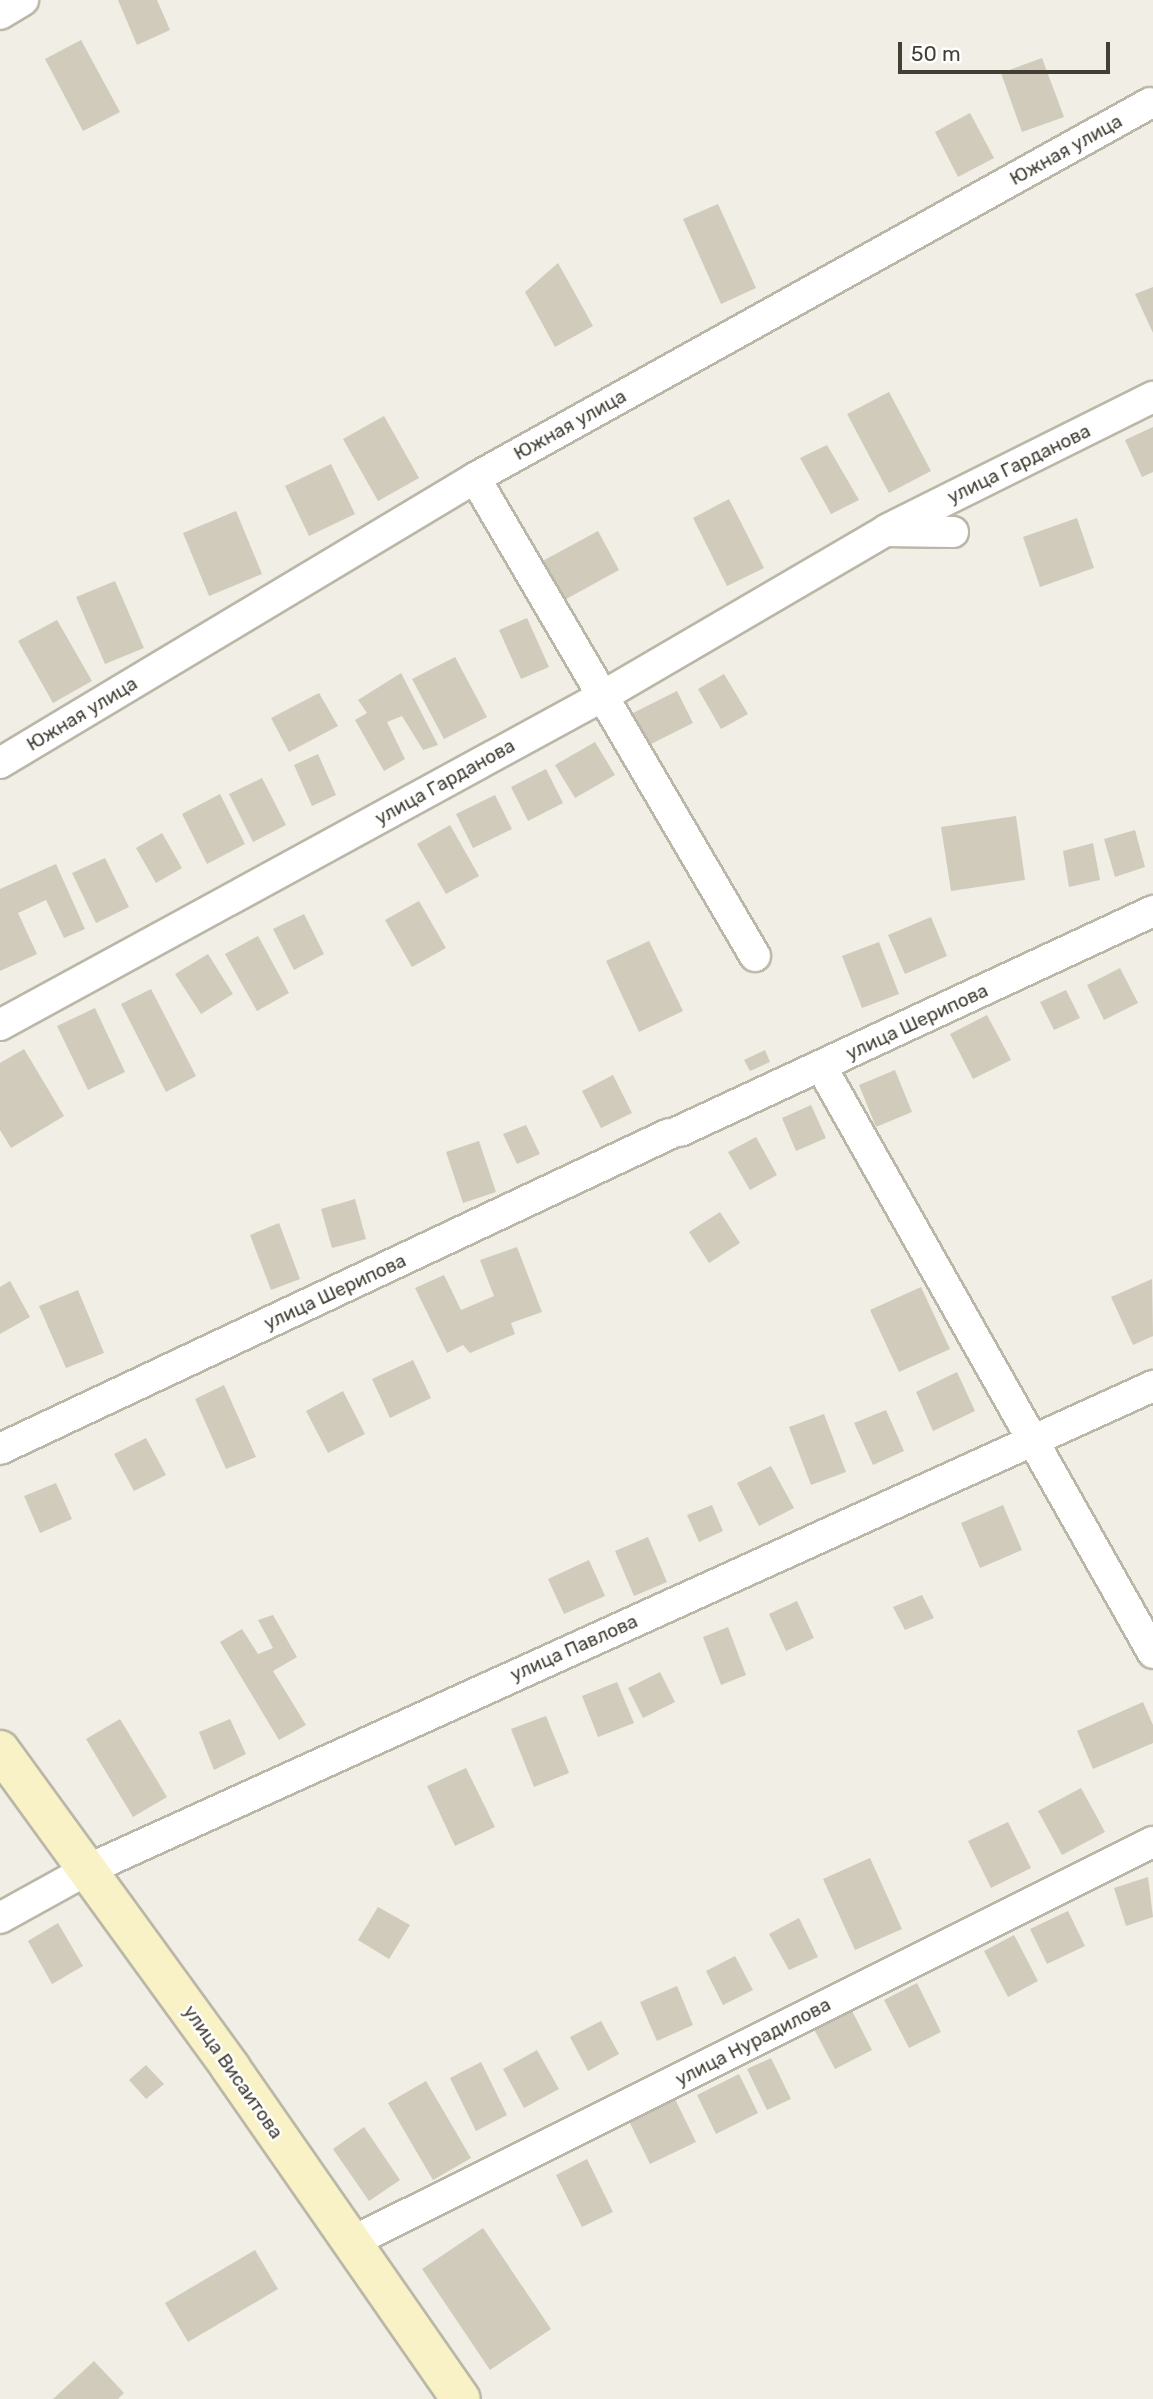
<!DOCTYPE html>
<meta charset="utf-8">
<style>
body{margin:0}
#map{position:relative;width:1153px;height:2399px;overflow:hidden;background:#f0eee5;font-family:Rubik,sans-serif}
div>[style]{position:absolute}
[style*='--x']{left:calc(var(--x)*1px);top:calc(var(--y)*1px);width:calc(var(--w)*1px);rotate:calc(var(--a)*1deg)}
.building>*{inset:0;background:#d1cbbb}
.roads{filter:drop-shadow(2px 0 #bbb7a8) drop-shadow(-2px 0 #bbb7a8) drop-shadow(0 2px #bbb7a8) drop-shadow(0 -2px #bbb7a8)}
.street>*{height:30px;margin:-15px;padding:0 15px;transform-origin:15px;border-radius:15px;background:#fff}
.secondary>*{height:38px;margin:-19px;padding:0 19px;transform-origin:19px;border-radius:19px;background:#f9f2c6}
span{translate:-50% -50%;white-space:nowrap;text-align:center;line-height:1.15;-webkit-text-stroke:5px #fff;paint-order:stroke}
.street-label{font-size:19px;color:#423f35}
.scale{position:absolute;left:898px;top:42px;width:212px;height:32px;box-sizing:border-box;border:4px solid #423f35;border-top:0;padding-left:9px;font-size:21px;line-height:24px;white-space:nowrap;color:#423f35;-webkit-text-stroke:5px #fff;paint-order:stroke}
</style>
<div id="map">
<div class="building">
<div style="clip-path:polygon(118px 0,157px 0,170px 30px,137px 45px)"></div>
<div style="clip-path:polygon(81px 40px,120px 112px,83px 131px,45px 59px)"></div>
<div style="clip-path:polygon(1042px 58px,1064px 117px,1022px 132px,1001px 73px)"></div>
<div style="clip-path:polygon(970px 113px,994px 158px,958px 177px,935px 132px)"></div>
<div style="clip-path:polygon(718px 204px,756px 288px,721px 304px,683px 219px)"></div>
<div style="clip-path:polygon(558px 263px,593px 326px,555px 347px,525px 292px)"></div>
<div style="clip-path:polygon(1153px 287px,1153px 333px,1135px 294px)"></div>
<div style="clip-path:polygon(889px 392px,931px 471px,889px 493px,847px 414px)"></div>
<div style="clip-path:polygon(384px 416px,419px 478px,378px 501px,343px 439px)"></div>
<div style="clip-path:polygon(1153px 427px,1153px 472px,1142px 477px,1125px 440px)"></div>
<div style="clip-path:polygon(827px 445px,859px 500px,831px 514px,800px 458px)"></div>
<div style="clip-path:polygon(331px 464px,355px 514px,309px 536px,285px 486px)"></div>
<div style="clip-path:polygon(729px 499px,764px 568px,727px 586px,693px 518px)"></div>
<div style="clip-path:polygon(236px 511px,262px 574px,209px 596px,183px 533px)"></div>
<div style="clip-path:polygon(1077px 518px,1094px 568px,1040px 587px,1023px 537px)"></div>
<div style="clip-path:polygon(598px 531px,619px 570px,559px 603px,537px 564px)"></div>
<div style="clip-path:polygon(115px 581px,144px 648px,105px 664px,76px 597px)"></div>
<div style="clip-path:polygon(527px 618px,549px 667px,521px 679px,499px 630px)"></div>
<div style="clip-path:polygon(57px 620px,92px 681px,53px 703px,18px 641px)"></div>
<div style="clip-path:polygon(455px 657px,487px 717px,444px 739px,412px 679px)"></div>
<div style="clip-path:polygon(401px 673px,438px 745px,423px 750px,402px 716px,387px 722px,405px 759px,384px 771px,355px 720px,367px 713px,358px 700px)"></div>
<div style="clip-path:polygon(724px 674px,748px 714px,721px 729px,698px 689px)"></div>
<div style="clip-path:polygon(677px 691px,693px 723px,647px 746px,631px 714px)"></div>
<div style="clip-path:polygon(319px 693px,338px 726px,289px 752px,271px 718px)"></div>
<div style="clip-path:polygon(595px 742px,615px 775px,575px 798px,555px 765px)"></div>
<div style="clip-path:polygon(318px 754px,336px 795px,312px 806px,294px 765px)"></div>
<div style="clip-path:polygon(546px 769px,563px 803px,528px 821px,511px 787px)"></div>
<div style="clip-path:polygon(262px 778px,286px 825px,253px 842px,229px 794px)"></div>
<div style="clip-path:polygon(220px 794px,245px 844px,207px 864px,182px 814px)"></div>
<div style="clip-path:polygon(495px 795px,512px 829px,473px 848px,456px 814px)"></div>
<div style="clip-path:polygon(1016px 816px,1025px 880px,951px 891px,941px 827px)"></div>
<div style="clip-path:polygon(450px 825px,479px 876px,446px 894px,417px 844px)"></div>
<div style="clip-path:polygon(1135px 830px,1145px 867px,1115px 877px,1104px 839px)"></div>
<div style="clip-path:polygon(162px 833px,182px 868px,156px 883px,136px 848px)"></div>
<div style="clip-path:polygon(1093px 843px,1100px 880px,1069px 887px,1063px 851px)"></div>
<div style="clip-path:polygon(105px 858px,129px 907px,96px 923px,72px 873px)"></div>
<div style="clip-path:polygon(56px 864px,85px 929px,64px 938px,46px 900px,18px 913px,37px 954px,0 971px,0 889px)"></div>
<div style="clip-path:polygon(419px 901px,446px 948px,412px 967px,385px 920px)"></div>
<div style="clip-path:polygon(304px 914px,324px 954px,294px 970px,273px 929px)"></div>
<div style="clip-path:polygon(931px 917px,947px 956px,905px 974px,888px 935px)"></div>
<div style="clip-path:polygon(258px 936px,289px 993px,257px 1011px,225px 954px)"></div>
<div style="clip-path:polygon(649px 941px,683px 1011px,639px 1032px,606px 961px)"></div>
<div style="clip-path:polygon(879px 942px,899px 994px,862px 1008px,842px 956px)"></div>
<div style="clip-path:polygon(208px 954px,233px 994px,201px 1014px,175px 974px)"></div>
<div style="clip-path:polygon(1120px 968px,1138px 1003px,1104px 1020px,1087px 985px)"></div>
<div style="clip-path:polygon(151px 989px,196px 1076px,166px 1092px,121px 1004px)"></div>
<div style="clip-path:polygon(1066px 990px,1080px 1018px,1054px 1030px,1040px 1002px)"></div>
<div style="clip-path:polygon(95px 1008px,125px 1072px,88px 1090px,57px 1026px)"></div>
<div style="clip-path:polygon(987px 1015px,1011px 1060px,973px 1079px,950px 1034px)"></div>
<div style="clip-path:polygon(24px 1049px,64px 1116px,11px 1148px,0 1130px,0 1063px)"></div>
<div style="clip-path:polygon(765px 1050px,770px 1062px,750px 1071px,744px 1060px)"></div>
<div style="clip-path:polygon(895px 1070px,912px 1112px,876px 1127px,859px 1085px)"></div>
<div style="clip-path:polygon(613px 1075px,632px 1113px,601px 1128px,582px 1091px)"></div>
<div style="clip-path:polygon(811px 1105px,826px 1138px,796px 1151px,782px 1118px)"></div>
<div style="clip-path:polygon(526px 1125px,540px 1154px,517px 1164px,503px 1134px)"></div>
<div style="clip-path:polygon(756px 1137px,777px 1175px,750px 1190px,728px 1152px)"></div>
<div style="clip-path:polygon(479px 1141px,496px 1192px,463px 1203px,446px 1152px)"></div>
<div style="clip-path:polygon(355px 1199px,366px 1239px,332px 1248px,321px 1209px)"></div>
<div style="clip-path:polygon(720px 1212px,740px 1243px,709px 1263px,689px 1232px)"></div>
<div style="clip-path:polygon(279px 1223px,300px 1279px,271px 1290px,250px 1235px)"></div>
<div style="clip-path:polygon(517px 1247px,542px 1312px,511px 1323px,515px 1334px,470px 1353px,463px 1345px,447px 1353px,415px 1288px,444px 1275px,461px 1310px,494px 1296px,480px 1260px)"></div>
<div style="clip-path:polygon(1152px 1279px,1153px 1336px,1133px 1345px,1111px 1297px)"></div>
<div style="clip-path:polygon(10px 1281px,30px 1317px,0 1334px,0 1287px)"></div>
<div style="clip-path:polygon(921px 1287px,950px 1349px,899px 1372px,870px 1310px)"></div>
<div style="clip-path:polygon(78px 1290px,104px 1353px,66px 1368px,39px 1306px)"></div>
<div style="clip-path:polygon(413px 1360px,431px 1398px,390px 1418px,372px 1379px)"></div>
<div style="clip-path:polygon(957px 1372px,975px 1411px,933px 1431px,916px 1392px)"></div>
<div style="clip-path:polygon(224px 1385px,256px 1457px,226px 1469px,195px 1399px)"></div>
<div style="clip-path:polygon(343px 1391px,365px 1434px,328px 1453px,306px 1411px)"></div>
<div style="clip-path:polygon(886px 1410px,904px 1451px,873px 1465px,854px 1423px)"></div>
<div style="clip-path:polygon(824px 1414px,846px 1472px,811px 1485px,789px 1427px)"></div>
<div style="clip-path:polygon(146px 1438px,166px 1475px,134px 1491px,114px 1454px)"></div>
<div style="clip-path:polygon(771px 1466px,794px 1508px,759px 1526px,737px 1483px)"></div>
<div style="clip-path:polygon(56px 1483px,72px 1519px,40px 1533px,24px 1496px)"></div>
<div style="clip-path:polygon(712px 1505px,723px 1531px,699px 1542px,687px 1515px)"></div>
<div style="clip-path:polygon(1003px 1505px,1022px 1550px,980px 1568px,961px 1523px)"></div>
<div style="clip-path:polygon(648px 1537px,667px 1582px,634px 1596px,615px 1551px)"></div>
<div style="clip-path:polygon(589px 1560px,605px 1596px,564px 1614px,548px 1579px)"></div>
<div style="clip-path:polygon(922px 1595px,934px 1618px,905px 1630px,893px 1607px)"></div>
<div style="clip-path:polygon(797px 1601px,814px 1638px,786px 1651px,769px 1614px)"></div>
<div style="clip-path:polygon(273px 1615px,297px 1657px,273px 1671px,306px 1725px,279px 1740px,220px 1642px,242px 1629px,258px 1654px,273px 1648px,258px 1620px)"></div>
<div style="clip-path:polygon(728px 1627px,746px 1675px,721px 1685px,703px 1637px)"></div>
<div style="clip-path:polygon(660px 1672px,675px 1702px,643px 1718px,628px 1688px)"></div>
<div style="clip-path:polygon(617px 1682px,634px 1723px,598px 1737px,582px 1696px)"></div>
<div style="clip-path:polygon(1143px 1702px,1153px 1725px,1153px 1743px,1093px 1769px,1077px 1731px)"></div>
<div style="clip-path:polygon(546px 1716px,569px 1773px,534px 1787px,511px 1729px)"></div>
<div style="clip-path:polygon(120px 1719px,167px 1797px,133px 1817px,86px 1739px)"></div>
<div style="clip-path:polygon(230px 1719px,246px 1754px,214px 1770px,199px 1732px)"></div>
<div style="clip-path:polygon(466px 1768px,495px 1827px,455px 1846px,427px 1786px)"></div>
<div style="clip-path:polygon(1081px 1788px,1105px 1832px,1062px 1855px,1038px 1811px)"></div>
<div style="clip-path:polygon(1008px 1822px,1031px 1868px,991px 1888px,968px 1841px)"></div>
<div style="clip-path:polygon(870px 1858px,902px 1929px,855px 1950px,823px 1879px)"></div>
<div style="clip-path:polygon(1148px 1877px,1153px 1917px,1126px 1926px,1114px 1888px)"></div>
<div style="clip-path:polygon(378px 1907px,410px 1925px,389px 1959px,358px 1940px)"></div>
<div style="clip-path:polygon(1068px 1911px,1085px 1946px,1047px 1964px,1030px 1929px)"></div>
<div style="clip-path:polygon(799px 1918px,818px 1957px,789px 1970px,769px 1934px)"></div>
<div style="clip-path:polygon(58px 1923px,83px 1966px,52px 1984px,28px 1941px)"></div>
<div style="clip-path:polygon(1014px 1935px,1038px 1981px,1008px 1997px,984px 1951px)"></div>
<div style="clip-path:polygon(735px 1956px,753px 1990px,723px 2005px,706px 1971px)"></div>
<div style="clip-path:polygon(917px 1983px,941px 2032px,909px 2048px,884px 2000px)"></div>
<div style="clip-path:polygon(677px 1986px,693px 2025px,657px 2041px,640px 2002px)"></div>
<div style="clip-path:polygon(851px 2009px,872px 2050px,835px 2069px,814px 2029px)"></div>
<div style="clip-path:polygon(601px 2021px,619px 2054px,588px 2071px,570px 2037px)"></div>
<div style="clip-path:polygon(537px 2050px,559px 2089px,524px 2108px,503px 2069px)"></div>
<div style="clip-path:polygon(771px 2058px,791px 2099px,767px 2110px,747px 2069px)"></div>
<div style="clip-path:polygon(481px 2062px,507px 2115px,476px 2131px,450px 2078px)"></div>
<div style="clip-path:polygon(146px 2065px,164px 2084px,146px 2099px,129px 2080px)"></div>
<div style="clip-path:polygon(739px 2074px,758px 2113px,716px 2134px,697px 2095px)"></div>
<div style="clip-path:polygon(426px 2081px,471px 2158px,433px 2180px,388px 2103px)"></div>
<div style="clip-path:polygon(675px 2099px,696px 2142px,650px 2164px,629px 2121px)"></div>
<div style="clip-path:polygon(364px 2127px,400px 2180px,369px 2201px,333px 2149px)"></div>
<div style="clip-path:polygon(587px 2159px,613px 2212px,582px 2227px,556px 2175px)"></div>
<div style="clip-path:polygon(483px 2228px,551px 2329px,490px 2370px,422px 2269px)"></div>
<div style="clip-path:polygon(255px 2250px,278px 2289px,188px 2342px,165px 2303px)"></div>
<div style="clip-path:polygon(94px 2361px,124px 2393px,118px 2399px,53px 2399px)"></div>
</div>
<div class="roads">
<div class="street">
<div style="--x:0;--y:14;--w:27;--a:-31"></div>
<div style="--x:475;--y:478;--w:554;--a:59.64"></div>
<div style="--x:888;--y:529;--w:296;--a:-26.5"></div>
<div style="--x:0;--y:763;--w:554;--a:-30.96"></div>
<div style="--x:475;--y:478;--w:772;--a:-29.05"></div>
<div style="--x:0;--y:1025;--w:687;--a:-28.62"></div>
<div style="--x:603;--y:696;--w:327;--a:-30.3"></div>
<div style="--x:885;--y:531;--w:68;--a:0.8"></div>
<div style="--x:822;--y:1068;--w:672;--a:60.5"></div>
<div style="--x:680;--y:1131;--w:522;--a:-24.94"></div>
<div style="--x:0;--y:1449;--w:739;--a:-25.21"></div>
<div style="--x:0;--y:1918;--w:99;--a:-28.9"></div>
<div style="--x:87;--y:1870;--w:1171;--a:-24.42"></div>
<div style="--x:352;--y:2242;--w:895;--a:-26.54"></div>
</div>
<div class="secondary">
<div style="--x:0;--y:1750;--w:392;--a:54"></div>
<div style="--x:230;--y:2067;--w:404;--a:55.2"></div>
</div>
</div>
<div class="street-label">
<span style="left:1066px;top:150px;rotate:-29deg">Южная улица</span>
<span style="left:570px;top:425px;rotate:-29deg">Южная улица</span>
<span style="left:1019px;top:464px;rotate:-26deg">улица Гарданова</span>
<span style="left:82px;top:714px;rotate:-31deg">Южная улица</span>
<span style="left:445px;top:782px;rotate:-29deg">улица Гарданова</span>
<span style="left:917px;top:1022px;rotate:-25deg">улица Шерипова</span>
<span style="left:335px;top:1292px;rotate:-25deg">улица Шерипова</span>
<span style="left:574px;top:1648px;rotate:-24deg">улица Павлова</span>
<span style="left:753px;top:2042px;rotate:-27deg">улица Нурадилова</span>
<span style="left:233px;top:2072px;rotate:55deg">улица Висаитова</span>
</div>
<div class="scale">50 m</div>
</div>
